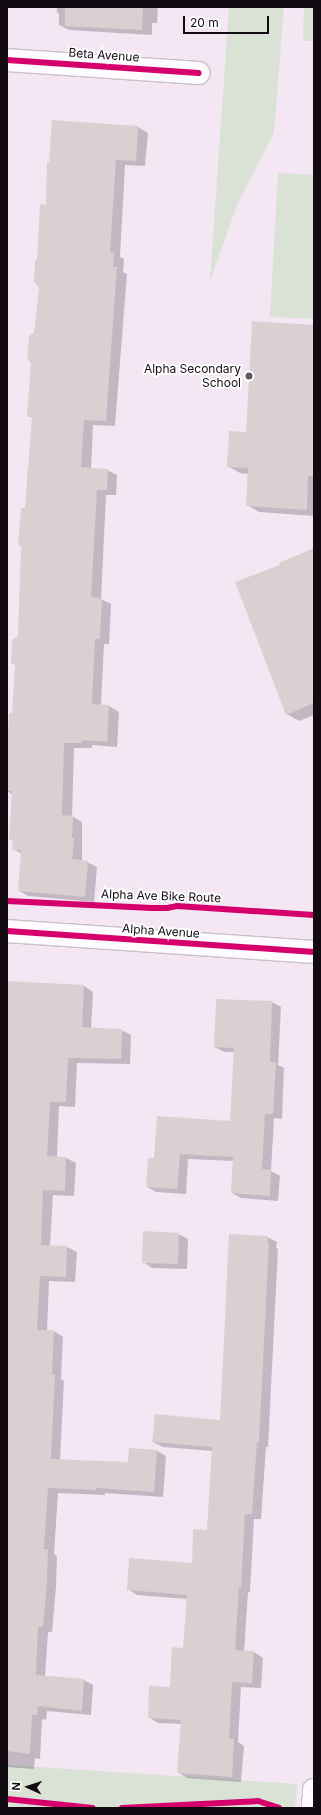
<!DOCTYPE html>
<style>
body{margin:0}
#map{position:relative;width:321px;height:1815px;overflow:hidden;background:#f4e7f3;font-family:Inter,sans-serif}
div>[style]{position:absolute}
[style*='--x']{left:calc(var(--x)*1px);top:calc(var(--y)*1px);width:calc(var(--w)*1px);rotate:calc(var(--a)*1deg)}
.green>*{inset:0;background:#d9e2d5}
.shadow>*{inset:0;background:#0003}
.building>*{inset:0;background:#dad0d1}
.roads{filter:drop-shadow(1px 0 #cac0c9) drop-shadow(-1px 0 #cac0c9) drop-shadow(0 1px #cac0c9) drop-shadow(0 -1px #cac0c9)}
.minor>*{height:22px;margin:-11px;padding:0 11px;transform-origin:11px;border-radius:11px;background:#fdfbfd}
.cycleway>*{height:6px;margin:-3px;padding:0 3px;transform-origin:3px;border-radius:3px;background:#d6006c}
.dots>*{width:11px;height:11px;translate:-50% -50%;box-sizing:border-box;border:2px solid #fff;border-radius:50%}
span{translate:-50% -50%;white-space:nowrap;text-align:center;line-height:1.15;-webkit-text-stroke:3.5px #fff;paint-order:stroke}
.street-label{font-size:12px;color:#120b12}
.poi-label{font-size:12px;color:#120b12}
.right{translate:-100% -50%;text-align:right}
.frame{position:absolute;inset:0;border:8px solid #120b12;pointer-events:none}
.north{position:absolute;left:8px;top:1767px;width:40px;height:40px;-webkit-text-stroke:3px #fff;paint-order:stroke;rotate:273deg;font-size:11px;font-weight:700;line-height:16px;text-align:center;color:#120b12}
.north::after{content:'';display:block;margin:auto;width:14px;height:18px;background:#120b12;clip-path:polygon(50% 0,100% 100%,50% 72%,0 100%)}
.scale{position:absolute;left:183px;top:16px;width:86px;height:18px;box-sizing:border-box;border:2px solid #120b12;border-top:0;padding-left:5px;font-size:12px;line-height:14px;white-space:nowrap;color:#120b12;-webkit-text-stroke:3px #fff;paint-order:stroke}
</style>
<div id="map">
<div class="green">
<div style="clip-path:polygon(229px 7px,284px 7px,274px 133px,238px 203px,210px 281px)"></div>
<div style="clip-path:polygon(304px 7px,314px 7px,314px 41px,303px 41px)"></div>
<div style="clip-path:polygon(278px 173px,314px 175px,314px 319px,270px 317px)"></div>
<div style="clip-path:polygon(7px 1765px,297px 1784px,296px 1800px,294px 1808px,7px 1808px)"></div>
</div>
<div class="shadow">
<div style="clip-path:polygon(57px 7px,158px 7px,157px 23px,152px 23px,152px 35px,69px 30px,59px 25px,59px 14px,57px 12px)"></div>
<div style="clip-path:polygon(138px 127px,148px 133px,145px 166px,125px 165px,120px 257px,124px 259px,123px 272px,127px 274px,115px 426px,93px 425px,91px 469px,107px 470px,117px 475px,116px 495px,106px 495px,101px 599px,111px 604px,109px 644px,104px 644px,101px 706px,109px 706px,119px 712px,117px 747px,92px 745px,92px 748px,74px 748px,72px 816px,82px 822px,82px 861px,87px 862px,97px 867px,94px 902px,28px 896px,19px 891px,22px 854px,13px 849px,14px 841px,10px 838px,12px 794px,7px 791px,7px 777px,19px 637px,22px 547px,19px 545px,26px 509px,28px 466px,30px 466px,33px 418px,28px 416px,40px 287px,38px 260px,47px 206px)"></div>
<div style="clip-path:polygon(314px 326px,314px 516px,259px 512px,247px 505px,248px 474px,240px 473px,228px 466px)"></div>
<div style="clip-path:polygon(314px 548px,314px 715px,299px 721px,287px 714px,281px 566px)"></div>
<div style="clip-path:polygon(84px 986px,93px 992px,91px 1029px,121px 1030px,131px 1035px,130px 1064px,77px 1063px,75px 1107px,59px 1106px,57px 1157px,66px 1158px,76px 1163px,74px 1196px,53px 1195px,50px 1246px,67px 1247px,77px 1252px,75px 1282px,49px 1281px,47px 1331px,54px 1331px,63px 1337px,61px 1379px,64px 1381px,60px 1460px,129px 1463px,130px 1449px,157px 1451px,166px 1456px,163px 1497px,105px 1493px,105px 1495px,58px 1493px,54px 1554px,57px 1556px,56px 1587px,52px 1632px,48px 1632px,45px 1676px,84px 1680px,93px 1685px,91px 1715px,47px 1711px,46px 1720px,42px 1719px,40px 1759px,35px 1758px,34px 1769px,7px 1767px,7px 991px)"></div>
<div style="clip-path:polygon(272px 1002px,281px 1007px,278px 1065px,284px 1068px,282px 1119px,274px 1118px,271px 1171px,280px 1176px,278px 1201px,241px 1198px,232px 1193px,234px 1161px,188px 1159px,186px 1194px,156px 1192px,147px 1187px,155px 1159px,231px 1122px,234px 1052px,224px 1052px,215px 1047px)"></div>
<div style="clip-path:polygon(178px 1234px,188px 1239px,187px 1269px,152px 1268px,143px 1262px)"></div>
<div style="clip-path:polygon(267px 1237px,277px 1242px,276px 1248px,278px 1249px,268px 1447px,266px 1447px,261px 1519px,254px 1519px,250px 1592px,248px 1592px,244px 1652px,254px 1652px,263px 1658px,261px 1688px,241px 1687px,238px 1742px,244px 1746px,241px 1782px,187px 1778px,178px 1772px,182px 1724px,158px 1723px,149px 1717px,171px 1688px,184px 1649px,187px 1599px,137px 1595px,128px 1589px,193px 1564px,207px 1531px,213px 1451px,163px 1447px,153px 1442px,221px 1421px)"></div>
</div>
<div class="building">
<div style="clip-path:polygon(65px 7px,143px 7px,142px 30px,65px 26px)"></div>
<div style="clip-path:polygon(52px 120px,138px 126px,136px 161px,116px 160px,110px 252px,114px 253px,113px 267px,117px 267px,106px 421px,84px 420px,81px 467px,108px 469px,107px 490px,97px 490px,91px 597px,102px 598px,100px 639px,95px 639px,92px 704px,109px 705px,107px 742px,82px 740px,82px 743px,64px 743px,62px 815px,73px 816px,72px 838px,74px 838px,72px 859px,88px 861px,85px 897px,18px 891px,21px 850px,12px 850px,13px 840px,9px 839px,12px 791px,7px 791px,7px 758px,9px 713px,12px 713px,15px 666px,11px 662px,12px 640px,18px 636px,21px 546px,18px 545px,21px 508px,25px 508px,32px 417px,27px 417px,31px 363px,27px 358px,29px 336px,34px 333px,39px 288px,34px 282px,35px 261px,37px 260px,40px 204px,46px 205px,47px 162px,49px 162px)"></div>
<div style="clip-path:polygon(252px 321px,314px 325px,314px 476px,308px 476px,307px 510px,246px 506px,248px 468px,227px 467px,229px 431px,246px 432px)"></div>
<div style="clip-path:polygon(314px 548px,314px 703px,286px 715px,235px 582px,280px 565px,279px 563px)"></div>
<div style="clip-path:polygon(7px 981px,84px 985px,82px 1027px,122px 1029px,121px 1059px,68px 1058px,66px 1102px,50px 1102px,47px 1156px,66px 1157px,65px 1191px,43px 1190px,41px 1245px,67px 1246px,66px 1277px,40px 1276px,37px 1330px,54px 1330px,52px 1374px,55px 1375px,51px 1459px,128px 1462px,129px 1448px,157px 1450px,154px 1492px,96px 1488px,96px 1490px,48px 1488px,44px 1549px,48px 1549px,47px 1581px,43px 1627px,38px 1627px,36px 1675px,84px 1679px,82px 1711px,38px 1706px,37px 1715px,32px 1715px,30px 1754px,7px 1751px)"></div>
<div style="clip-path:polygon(216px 999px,272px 1001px,270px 1062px,276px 1062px,273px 1114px,265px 1114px,262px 1169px,271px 1170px,270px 1196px,231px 1193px,233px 1157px,180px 1154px,177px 1189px,146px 1187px,148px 1158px,154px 1158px,157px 1116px,230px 1121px,234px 1048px,214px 1047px)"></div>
<div style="clip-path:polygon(143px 1231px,179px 1233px,178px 1264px,142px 1263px)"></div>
<div style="clip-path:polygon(229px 1234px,268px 1236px,267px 1243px,269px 1243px,259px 1443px,257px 1442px,252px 1514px,245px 1514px,241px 1588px,239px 1587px,235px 1650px,254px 1651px,252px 1683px,232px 1682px,229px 1739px,234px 1739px,232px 1777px,177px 1773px,181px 1720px,148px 1718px,149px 1686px,170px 1687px,172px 1647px,183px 1648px,187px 1595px,127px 1590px,129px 1558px,192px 1563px,193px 1529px,207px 1530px,212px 1447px,152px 1442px,155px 1414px,220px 1420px)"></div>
</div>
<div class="roads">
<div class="minor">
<div style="--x:7;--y:60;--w:192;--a:3.9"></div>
<div style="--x:7;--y:931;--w:308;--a:3.9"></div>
<div style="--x:313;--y:1808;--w:18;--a:-87"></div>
</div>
</div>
<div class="cycleway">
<div style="--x:7;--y:60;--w:192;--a:3.9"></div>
<div style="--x:7;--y:901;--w:145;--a:2.8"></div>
<div style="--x:152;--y:908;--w:15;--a:0"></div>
<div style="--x:167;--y:908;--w:10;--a:-11"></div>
<div style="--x:177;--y:906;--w:137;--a:3.8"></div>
<div style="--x:7;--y:931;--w:308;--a:3.9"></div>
<div style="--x:7;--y:1799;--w:86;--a:6"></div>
<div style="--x:122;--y:1808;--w:136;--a:-2.9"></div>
<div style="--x:258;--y:1801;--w:22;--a:18"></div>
</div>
<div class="dots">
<div style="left:249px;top:376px;background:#615861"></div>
</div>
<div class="street-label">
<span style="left:104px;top:55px;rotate:4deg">Beta Avenue</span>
<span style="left:161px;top:896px;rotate:2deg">Alpha Ave Bike Route</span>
<span style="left:161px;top:931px;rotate:4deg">Alpha Avenue</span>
</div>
<div class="poi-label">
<span class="right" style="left:241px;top:376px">Alpha Secondary<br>School</span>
</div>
<div class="frame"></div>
<div class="north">N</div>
<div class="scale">20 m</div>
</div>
